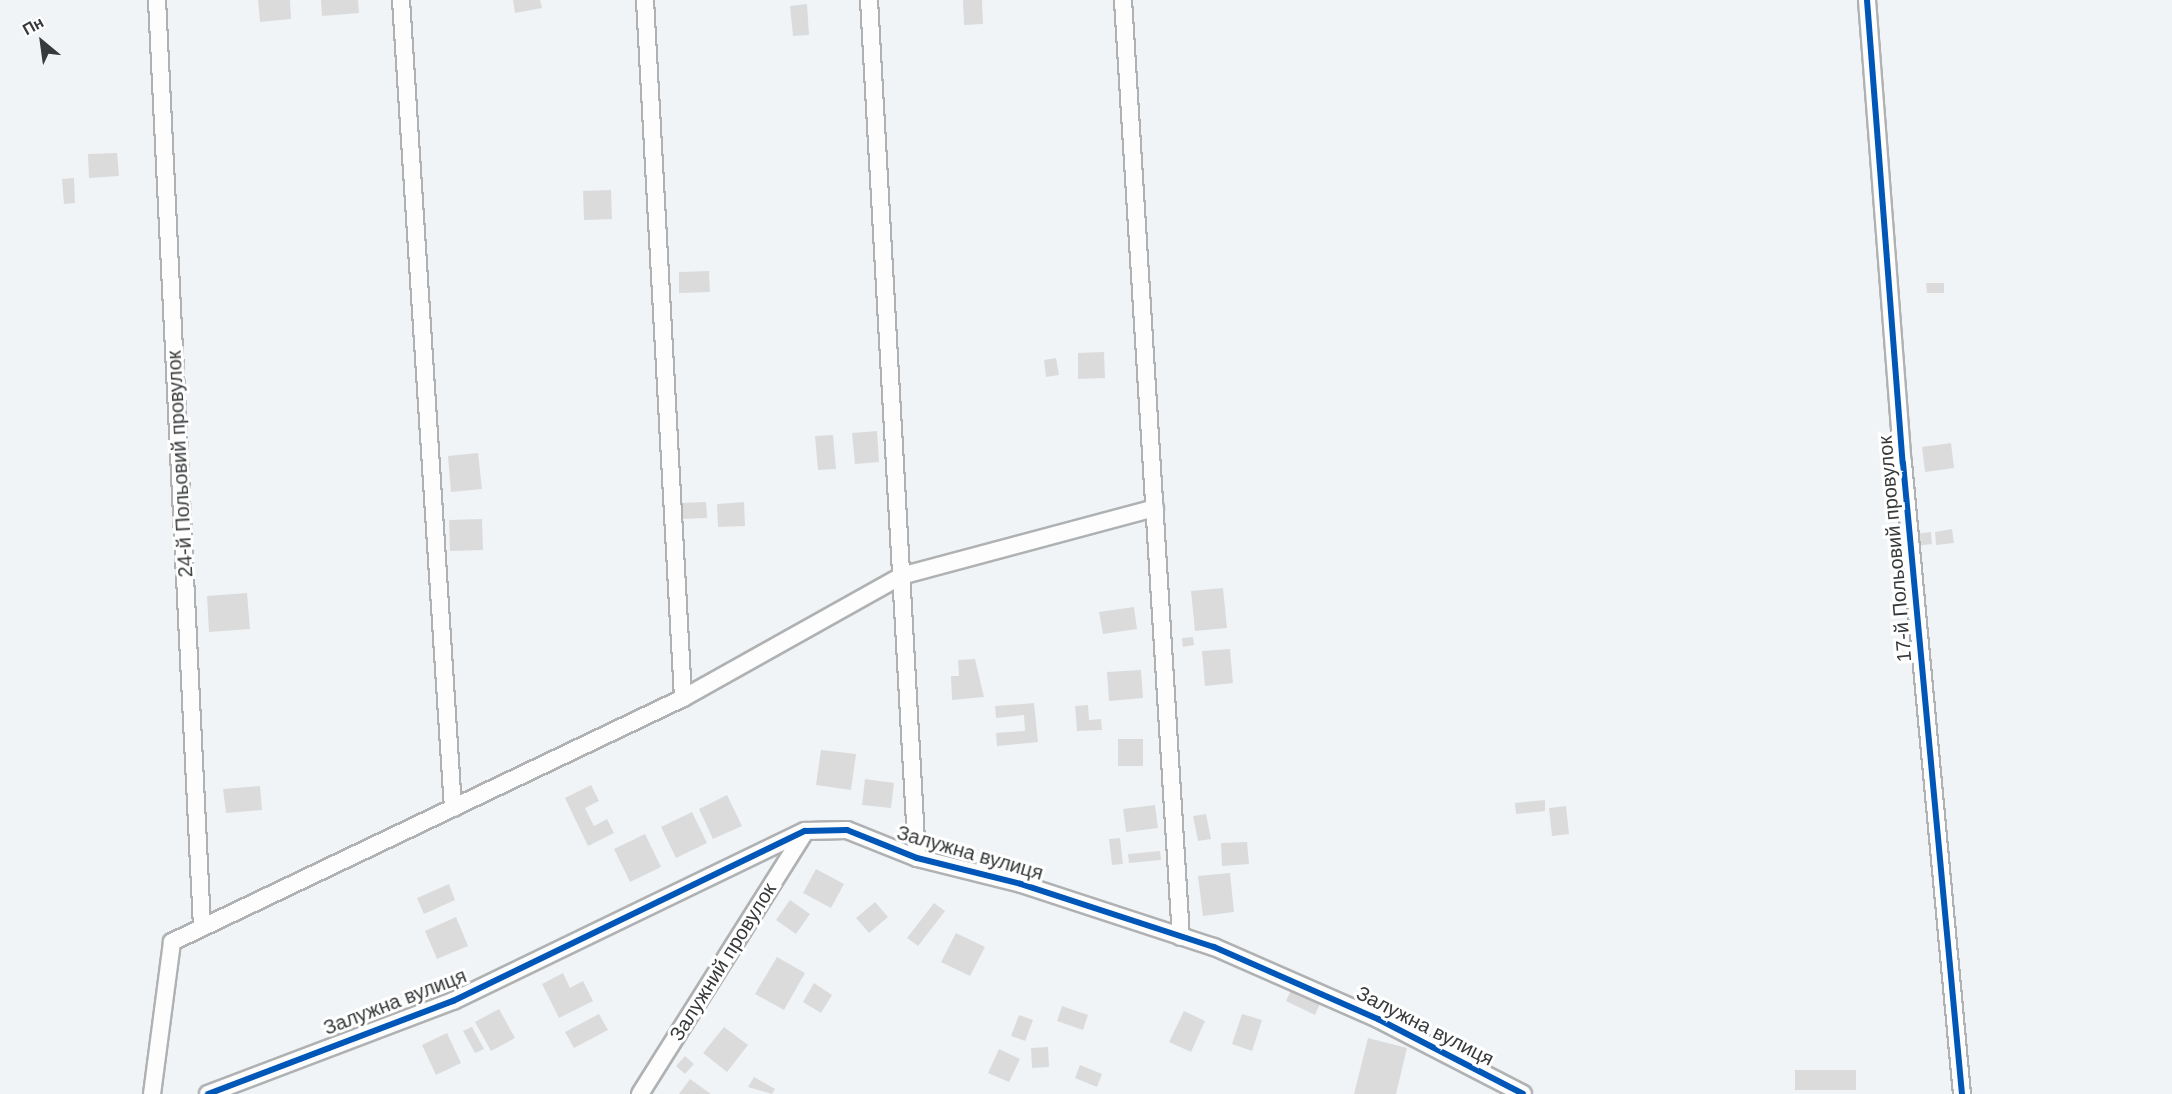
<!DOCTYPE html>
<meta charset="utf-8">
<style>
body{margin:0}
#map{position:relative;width:2172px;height:1094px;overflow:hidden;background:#f1f4f6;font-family:Arial,sans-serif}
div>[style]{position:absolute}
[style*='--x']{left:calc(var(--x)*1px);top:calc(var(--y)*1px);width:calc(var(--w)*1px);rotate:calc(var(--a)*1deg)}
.building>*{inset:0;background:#dbdbdc}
.roads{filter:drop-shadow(2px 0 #afb1b2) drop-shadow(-2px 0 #afb1b2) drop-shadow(0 2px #afb1b2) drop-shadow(0 -2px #afb1b2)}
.street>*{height:16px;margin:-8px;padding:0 8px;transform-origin:8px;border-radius:8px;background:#fdfdfe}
.cycleway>*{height:6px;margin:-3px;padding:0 3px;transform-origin:3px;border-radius:3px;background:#0057b8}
span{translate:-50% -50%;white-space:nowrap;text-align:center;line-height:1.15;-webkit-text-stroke:6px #fff;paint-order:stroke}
.street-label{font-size:20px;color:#37393a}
.north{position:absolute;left:12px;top:12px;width:60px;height:60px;-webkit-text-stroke:4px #fff;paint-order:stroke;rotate:331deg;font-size:16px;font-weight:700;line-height:24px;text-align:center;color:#37393a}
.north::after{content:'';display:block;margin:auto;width:21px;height:27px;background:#37393a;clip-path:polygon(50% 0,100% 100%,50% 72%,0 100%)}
</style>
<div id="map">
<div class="building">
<div style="clip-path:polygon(258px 0,290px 0,291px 19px,260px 22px)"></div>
<div style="clip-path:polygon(321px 0,358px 0,359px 13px,322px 16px)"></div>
<div style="clip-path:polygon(513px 0,540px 0,542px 8px,515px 13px)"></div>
<div style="clip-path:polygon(963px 0,982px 0,983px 24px,964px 25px)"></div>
<div style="clip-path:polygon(807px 4px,809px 35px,793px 36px,790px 6px)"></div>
<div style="clip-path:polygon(117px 153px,119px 176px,89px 178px,88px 154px)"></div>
<div style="clip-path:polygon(74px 178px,75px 203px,64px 204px,62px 179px)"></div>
<div style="clip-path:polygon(611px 190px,612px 219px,584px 220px,583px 191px)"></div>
<div style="clip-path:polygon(709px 271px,710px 292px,679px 293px,679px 272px)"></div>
<div style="clip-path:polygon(1926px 283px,1944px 283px,1944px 293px,1927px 293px)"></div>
<div style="clip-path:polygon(1104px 352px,1105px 378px,1078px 379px,1078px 353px)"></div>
<div style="clip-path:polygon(1056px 358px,1059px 375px,1046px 377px,1044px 360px)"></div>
<div style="clip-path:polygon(877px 431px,879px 462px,855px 464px,852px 433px)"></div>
<div style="clip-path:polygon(833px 435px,836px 469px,818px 470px,815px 436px)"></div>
<div style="clip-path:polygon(1951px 443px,1954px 468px,1925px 472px,1922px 447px)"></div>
<div style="clip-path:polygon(478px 453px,482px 489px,451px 492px,448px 456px)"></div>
<div style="clip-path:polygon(706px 502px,707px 518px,680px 519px,679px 503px)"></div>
<div style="clip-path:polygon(744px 502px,745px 526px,718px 527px,717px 504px)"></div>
<div style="clip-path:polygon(482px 519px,483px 550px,450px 551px,449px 520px)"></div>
<div style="clip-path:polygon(1952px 529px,1954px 543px,1936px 545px,1935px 532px)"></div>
<div style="clip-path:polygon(1931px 532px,1932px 544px,1916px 546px,1915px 534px)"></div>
<div style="clip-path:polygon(1223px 588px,1227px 628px,1195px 631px,1191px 591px)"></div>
<div style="clip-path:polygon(247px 593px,250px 629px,209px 632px,207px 596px)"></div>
<div style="clip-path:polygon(1134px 607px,1137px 629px,1103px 634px,1099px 612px)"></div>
<div style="clip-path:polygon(1193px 637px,1194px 645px,1183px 647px,1182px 638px)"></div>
<div style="clip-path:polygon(1230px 649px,1233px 683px,1205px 686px,1202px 651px)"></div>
<div style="clip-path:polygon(975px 659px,984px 697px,952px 700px,951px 676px,959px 676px,958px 660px)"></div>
<div style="clip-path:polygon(1141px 670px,1143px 698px,1109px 701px,1107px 672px)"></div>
<div style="clip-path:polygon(1034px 703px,1038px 742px,997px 746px,996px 733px,1025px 731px,1024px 715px,996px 718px,995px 706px)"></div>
<div style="clip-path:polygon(1088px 705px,1089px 720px,1101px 719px,1102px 730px,1077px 731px,1075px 706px)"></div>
<div style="clip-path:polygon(1118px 739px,1143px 739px,1143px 766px,1118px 766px)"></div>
<div style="clip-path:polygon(821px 750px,856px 754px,851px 790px,816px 785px)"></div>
<div style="clip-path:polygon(865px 779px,894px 783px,891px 808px,862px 805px)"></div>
<div style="clip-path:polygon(591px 785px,599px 801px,585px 808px,594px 826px,607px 819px,614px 833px,588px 846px,565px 798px)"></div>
<div style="clip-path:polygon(260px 786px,262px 810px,226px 813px,223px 789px)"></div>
<div style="clip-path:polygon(727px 795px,742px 826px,713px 839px,699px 809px)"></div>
<div style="clip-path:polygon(1545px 800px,1545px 811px,1516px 814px,1515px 803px)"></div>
<div style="clip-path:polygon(1155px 805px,1158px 828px,1126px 832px,1123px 809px)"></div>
<div style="clip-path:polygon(1566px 806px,1569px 834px,1552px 836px,1549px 808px)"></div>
<div style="clip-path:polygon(692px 812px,707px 843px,676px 858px,661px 827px)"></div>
<div style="clip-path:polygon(1206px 814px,1211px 839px,1198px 841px,1193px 816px)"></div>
<div style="clip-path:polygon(645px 834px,661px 867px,630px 882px,614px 849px)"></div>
<div style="clip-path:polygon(1120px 838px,1123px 864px,1112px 865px,1109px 839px)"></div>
<div style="clip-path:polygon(1247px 842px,1249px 864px,1222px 866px,1221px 843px)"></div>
<div style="clip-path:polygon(1160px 851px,1161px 860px,1129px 863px,1128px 854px)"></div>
<div style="clip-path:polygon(816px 869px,844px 884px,831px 908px,803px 893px)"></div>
<div style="clip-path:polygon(1230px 873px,1234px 912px,1203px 916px,1198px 876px)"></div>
<div style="clip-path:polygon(449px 884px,455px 900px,424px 914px,417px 898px)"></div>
<div style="clip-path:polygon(790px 900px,810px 914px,796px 934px,776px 920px)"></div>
<div style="clip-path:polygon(875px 902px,888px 917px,869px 933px,856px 918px)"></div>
<div style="clip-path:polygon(934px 903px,945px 911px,918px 946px,907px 938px)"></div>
<div style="clip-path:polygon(456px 917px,468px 946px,437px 959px,425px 931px)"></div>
<div style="clip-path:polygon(956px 933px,985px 947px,970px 976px,941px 962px)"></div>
<div style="clip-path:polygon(777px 957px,805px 973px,784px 1010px,755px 994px)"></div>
<div style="clip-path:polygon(563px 973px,570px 988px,583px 981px,593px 1001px,559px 1018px,542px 984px)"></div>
<div style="clip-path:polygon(814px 983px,832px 995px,821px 1013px,803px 1002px)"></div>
<div style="clip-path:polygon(1291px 990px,1320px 1004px,1315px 1015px,1286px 1001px)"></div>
<div style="clip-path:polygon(1062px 1006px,1088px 1015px,1083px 1030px,1057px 1021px)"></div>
<div style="clip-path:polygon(499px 1009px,515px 1038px,491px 1051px,475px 1022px)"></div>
<div style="clip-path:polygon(1184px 1011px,1205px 1021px,1191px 1052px,1169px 1042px)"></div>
<div style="clip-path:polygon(599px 1014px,608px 1030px,574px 1048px,565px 1032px)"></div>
<div style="clip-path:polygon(1242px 1014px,1262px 1020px,1252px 1051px,1232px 1044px)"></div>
<div style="clip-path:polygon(1019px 1015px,1033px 1020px,1025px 1041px,1011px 1036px)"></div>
<div style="clip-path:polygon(472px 1027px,484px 1049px,475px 1053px,463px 1031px)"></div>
<div style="clip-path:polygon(724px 1027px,748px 1045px,727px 1072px,703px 1053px)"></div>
<div style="clip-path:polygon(447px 1033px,461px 1063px,436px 1075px,422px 1045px)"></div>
<div style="clip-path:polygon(1368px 1038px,1407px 1048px,1396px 1094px,1354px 1094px)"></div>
<div style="clip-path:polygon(1048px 1047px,1049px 1067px,1032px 1068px,1031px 1048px)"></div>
<div style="clip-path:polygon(999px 1049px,1020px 1059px,1009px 1082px,988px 1073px)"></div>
<div style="clip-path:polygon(685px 1056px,694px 1064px,685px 1074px,676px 1066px)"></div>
<div style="clip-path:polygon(1080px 1065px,1102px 1074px,1097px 1087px,1075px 1078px)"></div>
<div style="clip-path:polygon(1795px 1070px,1856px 1070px,1856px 1090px,1795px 1090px)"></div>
<div style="clip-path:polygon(754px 1077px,775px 1089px,772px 1094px,748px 1087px)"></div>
<div style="clip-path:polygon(690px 1079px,711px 1094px,679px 1094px)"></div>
</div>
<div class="roads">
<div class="street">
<div style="--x:157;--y:0;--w:928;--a:87.22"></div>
<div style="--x:401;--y:0;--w:810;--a:86.32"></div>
<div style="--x:645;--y:0;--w:699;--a:86.88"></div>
<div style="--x:869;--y:0;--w:859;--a:86.8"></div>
<div style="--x:1123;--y:0;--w:939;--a:86.46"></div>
<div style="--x:1867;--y:0;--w:464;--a:85.6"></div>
<div style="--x:1903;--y:463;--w:634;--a:84.66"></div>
<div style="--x:152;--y:1094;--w:153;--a:-82.5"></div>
<div style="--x:172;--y:942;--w:566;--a:-25.52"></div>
<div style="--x:683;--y:698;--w:250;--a:-29.2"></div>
<div style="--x:901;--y:576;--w:263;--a:-15"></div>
<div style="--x:208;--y:1094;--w:262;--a:-20.8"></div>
<div style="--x:453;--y:1001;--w:391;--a:-25.8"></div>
<div style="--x:805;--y:831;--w:42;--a:-1.4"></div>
<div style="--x:847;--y:830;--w:75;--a:21.8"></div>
<div style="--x:917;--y:858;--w:107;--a:14"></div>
<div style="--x:1021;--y:884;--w:203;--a:18.1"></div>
<div style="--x:1214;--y:947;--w:179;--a:23.7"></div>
<div style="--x:1378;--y:1019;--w:163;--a:27.3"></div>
<div style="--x:640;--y:1094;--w:310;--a:-57.8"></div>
</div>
</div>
<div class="cycleway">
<div style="--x:1867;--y:0;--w:464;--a:85.6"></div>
<div style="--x:1903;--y:463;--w:634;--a:84.66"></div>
<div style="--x:208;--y:1094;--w:262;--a:-20.8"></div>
<div style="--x:453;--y:1001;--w:391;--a:-25.8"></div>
<div style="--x:805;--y:831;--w:42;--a:-1.4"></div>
<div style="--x:847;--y:830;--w:75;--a:21.8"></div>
<div style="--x:917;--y:858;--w:107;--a:14"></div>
<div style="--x:1021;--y:884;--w:203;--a:18.1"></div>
<div style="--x:1214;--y:947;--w:179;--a:23.7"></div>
<div style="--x:1378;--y:1019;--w:163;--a:27.3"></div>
</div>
<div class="street-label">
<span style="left:180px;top:464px;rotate:-93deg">24-й Польовий провулок</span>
<span style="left:1895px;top:549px;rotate:-95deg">17-й Польовий провулок</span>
<span style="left:970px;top:853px;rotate:16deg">Залужна вулиця</span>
<span style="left:723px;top:962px;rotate:-58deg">Залужний провулок</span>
<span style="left:395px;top:1002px;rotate:-21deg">Залужна вулиця</span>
<span style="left:1425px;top:1026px;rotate:27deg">Залужна вулиця</span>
</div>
<div class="north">Пн</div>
</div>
